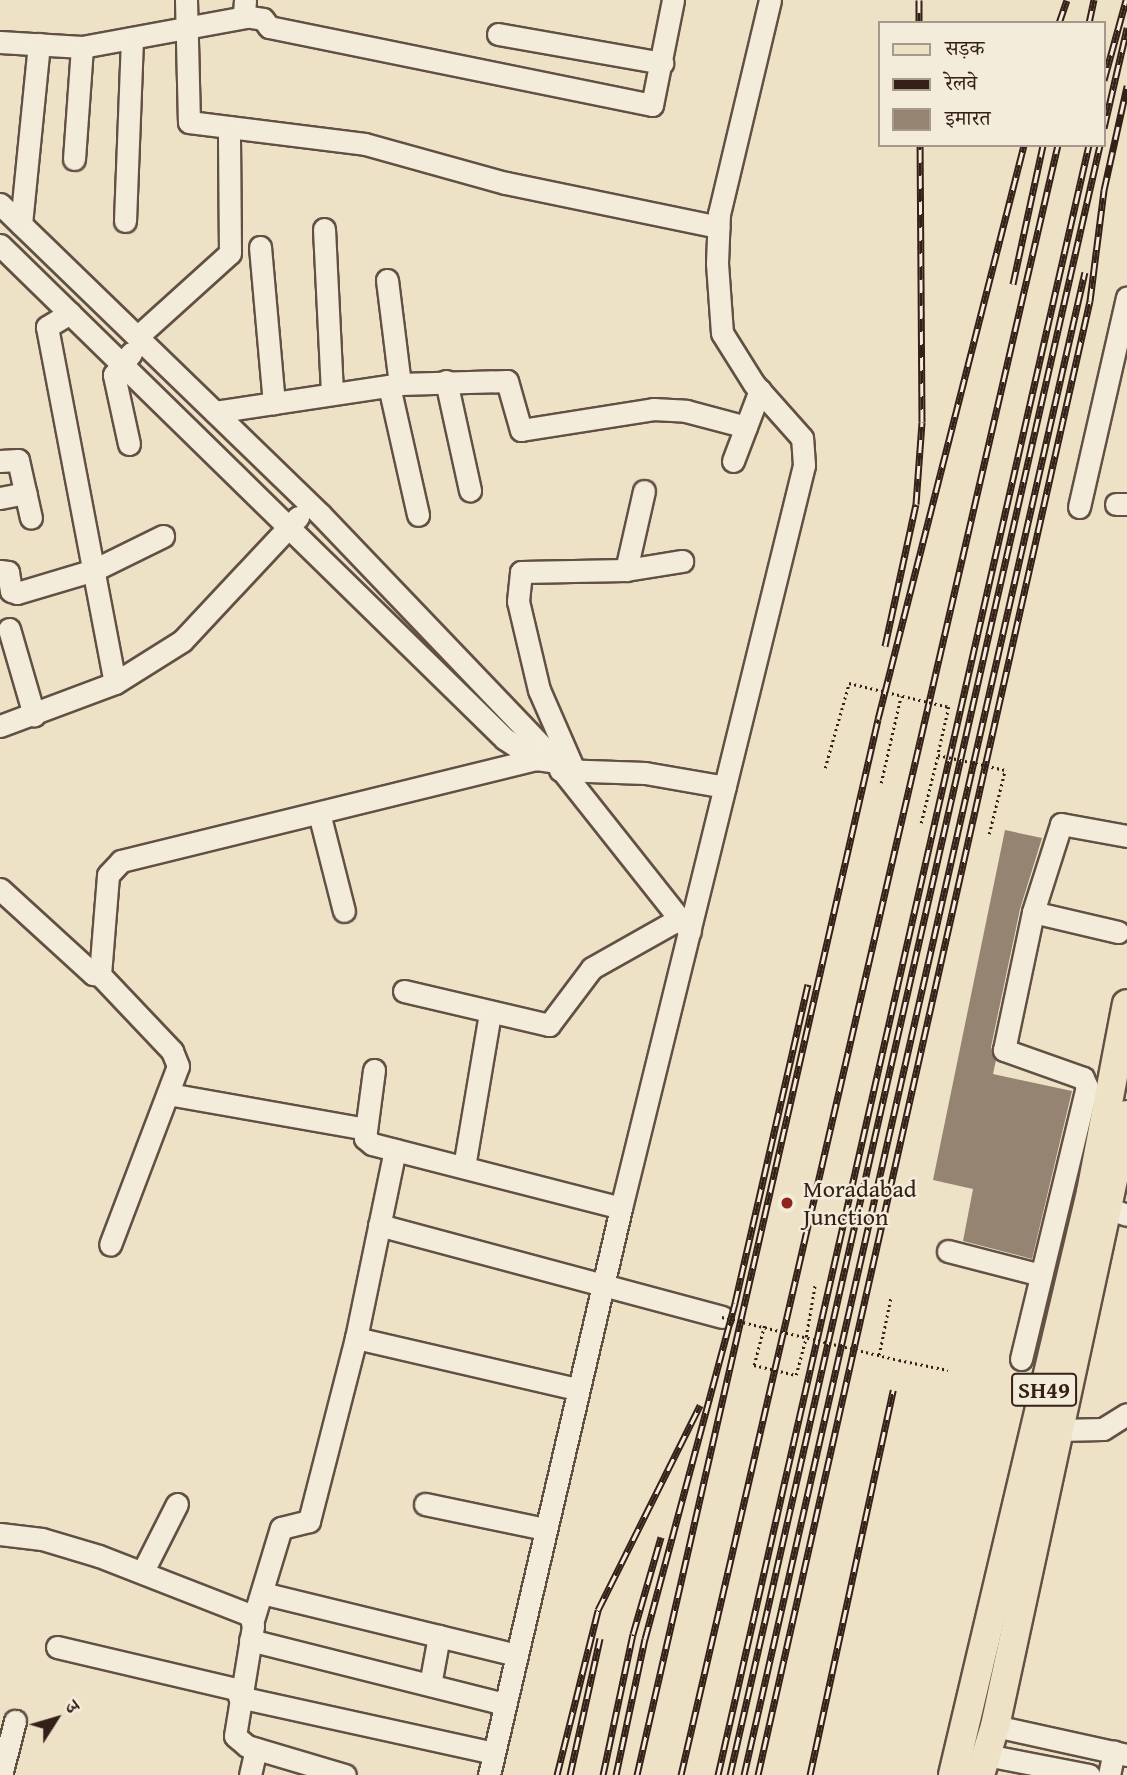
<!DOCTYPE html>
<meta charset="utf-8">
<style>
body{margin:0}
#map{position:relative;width:1127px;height:1775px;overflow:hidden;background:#ede1c6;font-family:"Gentium Book Plus","Noto Serif Devanagari",serif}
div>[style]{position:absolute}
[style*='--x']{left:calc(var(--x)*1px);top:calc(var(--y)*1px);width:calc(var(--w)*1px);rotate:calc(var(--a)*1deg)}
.building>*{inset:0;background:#958472}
.path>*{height:2.5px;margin-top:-1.25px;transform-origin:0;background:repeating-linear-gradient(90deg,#352018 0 2px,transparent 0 5.5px)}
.roads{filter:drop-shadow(2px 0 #635044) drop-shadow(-2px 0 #635044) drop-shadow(0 2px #635044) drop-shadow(0 -2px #635044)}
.minor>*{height:21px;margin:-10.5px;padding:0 10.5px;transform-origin:10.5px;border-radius:10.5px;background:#f3ecda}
.major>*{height:28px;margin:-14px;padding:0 14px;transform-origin:14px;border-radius:14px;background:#ede1c6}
.rail>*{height:7px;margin-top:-3.5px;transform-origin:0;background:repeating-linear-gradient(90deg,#f3ecda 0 13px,#352018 0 26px);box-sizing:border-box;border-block:2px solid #352018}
.path-bridge>*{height:2.5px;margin-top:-1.25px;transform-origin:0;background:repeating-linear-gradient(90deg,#352018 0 2px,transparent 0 5.5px)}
.dots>*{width:19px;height:19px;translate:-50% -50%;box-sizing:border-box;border:4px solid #f3ecda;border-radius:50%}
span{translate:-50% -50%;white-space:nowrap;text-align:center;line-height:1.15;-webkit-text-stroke:5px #f3ecda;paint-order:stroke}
.shield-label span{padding:2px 5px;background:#f3ecda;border:2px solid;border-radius:5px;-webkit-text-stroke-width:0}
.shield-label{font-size:23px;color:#352018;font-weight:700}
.poi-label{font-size:24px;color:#352018}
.left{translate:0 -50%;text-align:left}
.legend{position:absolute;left:878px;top:21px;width:228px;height:126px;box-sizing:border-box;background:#f3ecda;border:2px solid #a79a8c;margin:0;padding:9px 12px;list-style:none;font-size:21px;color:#352018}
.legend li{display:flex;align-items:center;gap:14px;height:35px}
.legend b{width:35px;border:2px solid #a79a8c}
.north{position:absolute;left:21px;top:1684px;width:70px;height:70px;-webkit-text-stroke:5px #f3ecda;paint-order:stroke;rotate:53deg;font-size:19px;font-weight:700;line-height:28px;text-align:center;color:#352018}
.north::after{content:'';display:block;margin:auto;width:24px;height:32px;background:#352018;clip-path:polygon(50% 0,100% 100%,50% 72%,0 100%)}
</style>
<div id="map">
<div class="building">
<div style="clip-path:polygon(1005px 830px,1042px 838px,1020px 909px,991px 1047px,996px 1060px,993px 1074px,1072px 1091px,1032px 1259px,963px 1241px,973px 1189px,933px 1180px)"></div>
</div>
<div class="path">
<div style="--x:825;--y:768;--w:88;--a:-74.2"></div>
<div style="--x:881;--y:783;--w:89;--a:-77.1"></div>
<div style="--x:921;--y:823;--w:70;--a:-76"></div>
<div style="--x:989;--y:834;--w:66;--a:-76"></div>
<div style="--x:806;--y:1337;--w:53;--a:-80.2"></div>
<div style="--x:879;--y:1355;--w:60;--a:-78.5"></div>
<div style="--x:899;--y:1360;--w:50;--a:11.5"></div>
<div style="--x:754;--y:1365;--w:43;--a:-75.3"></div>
</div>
<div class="roads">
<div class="minor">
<div style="--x:186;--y:0;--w:122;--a:88.6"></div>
<div style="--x:189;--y:122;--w:177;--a:7.1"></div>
<div style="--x:365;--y:144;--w:146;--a:15.5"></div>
<div style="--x:506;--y:183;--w:217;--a:11.7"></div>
<div style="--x:245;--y:0;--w:16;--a:94"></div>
<div style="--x:244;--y:16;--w:19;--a:9"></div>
<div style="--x:263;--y:19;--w:10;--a:53"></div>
<div style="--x:269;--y:27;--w:391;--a:11.5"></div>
<div style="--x:652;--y:105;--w:107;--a:-78.7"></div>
<div style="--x:498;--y:34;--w:167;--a:10"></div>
<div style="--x:0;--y:42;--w:82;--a:3.5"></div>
<div style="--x:82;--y:47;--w:167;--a:-10.4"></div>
<div style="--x:74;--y:159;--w:112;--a:-85.9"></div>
<div style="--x:0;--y:204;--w:447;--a:44.1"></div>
<div style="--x:321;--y:515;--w:324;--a:46.3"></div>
<div style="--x:545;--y:749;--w:233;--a:51.6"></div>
<div style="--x:125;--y:221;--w:183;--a:-87.8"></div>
<div style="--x:21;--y:224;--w:181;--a:-84.3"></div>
<div style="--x:324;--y:229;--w:164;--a:87.2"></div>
<div style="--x:0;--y:245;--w:706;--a:44.37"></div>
<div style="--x:505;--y:739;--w:37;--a:33"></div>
<div style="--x:536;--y:759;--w:15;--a:8"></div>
<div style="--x:260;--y:247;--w:157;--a:84.9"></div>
<div style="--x:387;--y:280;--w:105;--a:82.9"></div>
<div style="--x:70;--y:313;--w:27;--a:149"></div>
<div style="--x:47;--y:327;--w:362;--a:79.2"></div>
<div style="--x:137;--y:337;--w:125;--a:-42.1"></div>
<div style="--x:230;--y:253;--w:126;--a:-90.5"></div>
<div style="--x:446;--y:381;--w:112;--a:77.6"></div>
<div style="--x:389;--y:386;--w:132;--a:77.3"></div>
<div style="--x:215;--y:412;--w:187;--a:-8.6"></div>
<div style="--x:400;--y:384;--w:107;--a:-1.6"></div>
<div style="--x:507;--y:381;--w:51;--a:74.1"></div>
<div style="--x:521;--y:430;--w:134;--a:-9"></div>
<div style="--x:653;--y:409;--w:33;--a:3"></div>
<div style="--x:686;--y:411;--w:62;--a:14.9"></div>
<div style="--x:129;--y:444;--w:71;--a:-102.3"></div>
<div style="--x:114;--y:375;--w:28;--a:-52"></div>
<div style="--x:0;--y:461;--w:18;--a:-3"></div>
<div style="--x:18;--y:460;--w:59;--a:77.4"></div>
<div style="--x:733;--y:461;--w:76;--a:-69.2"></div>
<div style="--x:0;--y:498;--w:26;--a:-11"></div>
<div style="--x:1116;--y:504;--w:11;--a:0"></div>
<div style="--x:1079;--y:507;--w:215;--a:-77.1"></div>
<div style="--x:626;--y:570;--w:81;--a:-77.2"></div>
<div style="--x:0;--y:571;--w:8;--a:7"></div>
<div style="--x:8;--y:572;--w:19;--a:81"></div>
<div style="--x:11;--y:591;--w:6;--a:18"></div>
<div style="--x:17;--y:593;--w:80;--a:-16.6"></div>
<div style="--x:94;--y:570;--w:77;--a:-26.2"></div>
<div style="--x:9;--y:629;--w:90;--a:73.8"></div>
<div style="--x:0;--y:726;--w:123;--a:-20.5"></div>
<div style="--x:115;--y:683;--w:79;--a:-32.1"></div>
<div style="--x:182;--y:641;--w:170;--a:-46.9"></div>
<div style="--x:560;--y:770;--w:85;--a:2"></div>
<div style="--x:645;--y:773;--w:81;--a:9.9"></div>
<div style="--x:574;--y:770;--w:87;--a:-113.6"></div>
<div style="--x:539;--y:690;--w:91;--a:-103.3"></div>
<div style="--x:518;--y:601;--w:29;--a:-84"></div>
<div style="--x:521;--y:572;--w:105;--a:-1.1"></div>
<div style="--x:626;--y:570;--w:57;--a:-9.1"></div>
<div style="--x:319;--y:813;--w:101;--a:75.7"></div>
<div style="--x:0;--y:889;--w:126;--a:42.4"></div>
<div style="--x:93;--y:974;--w:7;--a:8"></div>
<div style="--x:100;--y:975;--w:100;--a:-85.4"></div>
<div style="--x:108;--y:875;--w:19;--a:-47"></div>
<div style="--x:121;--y:861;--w:427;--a:-13.8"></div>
<div style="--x:1118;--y:932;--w:87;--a:-166.8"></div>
<div style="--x:1033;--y:912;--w:92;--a:-72.3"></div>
<div style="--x:1061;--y:824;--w:67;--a:10.3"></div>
<div style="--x:100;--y:975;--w:105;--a:46.5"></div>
<div style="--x:172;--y:1051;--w:16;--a:68"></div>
<div style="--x:178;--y:1066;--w:191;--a:110.8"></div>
<div style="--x:404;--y:991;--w:149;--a:13.2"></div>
<div style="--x:549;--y:1025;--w:71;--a:-53"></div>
<div style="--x:592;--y:968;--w:100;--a:-29.4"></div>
<div style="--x:374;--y:1070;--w:69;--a:97.5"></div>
<div style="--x:365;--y:1138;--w:9;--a:41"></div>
<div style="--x:372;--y:1144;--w:257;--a:14.4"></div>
<div style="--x:168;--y:1094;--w:201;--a:10"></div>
<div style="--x:464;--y:1167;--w:156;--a:-80.4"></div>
<div style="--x:1107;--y:1208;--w:21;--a:19"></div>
<div style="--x:379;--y:1225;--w:355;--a:15"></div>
<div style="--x:948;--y:1251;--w:96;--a:14.5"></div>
<div style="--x:356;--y:1338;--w:227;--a:13"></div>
<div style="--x:1021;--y:1359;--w:280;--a:-76.4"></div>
<div style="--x:1087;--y:1087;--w:10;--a:-114"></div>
<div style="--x:1083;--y:1078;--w:84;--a:-160.5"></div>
<div style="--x:1004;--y:1050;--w:141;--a:-78.1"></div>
<div style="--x:1059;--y:1430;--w:44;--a:-1.3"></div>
<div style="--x:1103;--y:1429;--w:28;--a:-32"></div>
<div style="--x:425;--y:1504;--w:123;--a:11.8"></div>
<div style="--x:0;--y:1534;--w:42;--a:6.8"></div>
<div style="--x:42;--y:1539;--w:59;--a:16.6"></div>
<div style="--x:99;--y:1556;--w:162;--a:21.3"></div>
<div style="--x:250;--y:1615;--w:11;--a:75"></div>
<div style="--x:253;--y:1626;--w:111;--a:99.3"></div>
<div style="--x:235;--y:1736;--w:16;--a:40"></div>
<div style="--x:247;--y:1746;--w:102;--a:16.5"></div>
<div style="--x:143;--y:1571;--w:75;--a:-63.1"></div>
<div style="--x:262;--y:1593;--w:261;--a:13.7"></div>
<div style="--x:253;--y:1620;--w:96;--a:-73.1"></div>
<div style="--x:281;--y:1528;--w:29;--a:-14"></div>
<div style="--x:309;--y:1521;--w:189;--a:-75.6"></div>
<div style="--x:356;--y:1338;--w:192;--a:-78.3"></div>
<div style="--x:250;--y:1640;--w:263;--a:14.1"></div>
<div style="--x:57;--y:1647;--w:189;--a:13.2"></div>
<div style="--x:430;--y:1685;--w:50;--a:-79.6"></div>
<div style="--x:239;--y:1697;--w:261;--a:12.4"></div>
<div style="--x:995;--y:1726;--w:135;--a:12.4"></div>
<div style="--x:986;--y:1755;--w:105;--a:11"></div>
<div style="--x:1;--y:1775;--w:56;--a:-75.5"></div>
<div style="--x:250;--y:1775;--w:27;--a:-77"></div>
<div style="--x:489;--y:1775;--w:582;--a:-76.89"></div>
<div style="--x:621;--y:1208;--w:765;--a:-76.16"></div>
<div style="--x:804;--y:465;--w:27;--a:-94"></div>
<div style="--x:802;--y:438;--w:72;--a:-131.6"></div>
<div style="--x:754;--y:384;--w:60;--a:-122.1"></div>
<div style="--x:722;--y:333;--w:70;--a:-94.1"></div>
<div style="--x:717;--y:263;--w:49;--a:-87.7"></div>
<div style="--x:719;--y:214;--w:220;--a:-76.6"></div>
<div style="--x:1109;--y:1775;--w:24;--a:-78"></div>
</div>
<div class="major">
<div style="--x:953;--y:1775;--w:599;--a:-76.68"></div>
<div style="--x:1091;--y:1192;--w:191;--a:-79.2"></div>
<div style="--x:980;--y:1775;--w:51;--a:-73"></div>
<div style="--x:995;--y:1726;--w:625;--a:-77.81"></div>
</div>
</div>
<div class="rail">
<div style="--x:919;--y:0;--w:23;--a:90"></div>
<div style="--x:1059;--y:23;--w:24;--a:-71"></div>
<div style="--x:1089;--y:23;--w:24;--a:-78"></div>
<div style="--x:1104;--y:80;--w:83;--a:-74.6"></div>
<div style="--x:1104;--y:128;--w:103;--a:-77"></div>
<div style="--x:1013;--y:284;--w:142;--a:-77.8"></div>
<div style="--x:885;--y:646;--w:145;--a:-77.7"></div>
<div style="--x:916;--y:504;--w:82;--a:-85.8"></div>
<div style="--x:922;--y:422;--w:277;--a:-90.4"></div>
<div style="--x:557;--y:1775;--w:170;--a:-76"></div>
<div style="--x:598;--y:1610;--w:229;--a:-63.5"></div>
<div style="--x:570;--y:1775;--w:140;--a:-77.6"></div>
<div style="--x:603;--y:1775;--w:144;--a:-78"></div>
<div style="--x:633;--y:1634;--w:101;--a:-73.9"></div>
<div style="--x:616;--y:1775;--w:139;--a:-78"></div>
<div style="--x:645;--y:1639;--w:348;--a:-75"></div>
<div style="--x:735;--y:1303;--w:327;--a:-77.1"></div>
<div style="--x:637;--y:1775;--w:1083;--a:-77.14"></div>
<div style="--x:878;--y:719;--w:592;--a:-75.73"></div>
<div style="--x:681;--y:1775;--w:1673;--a:-76.98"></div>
<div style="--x:718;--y:1775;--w:1672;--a:-77.18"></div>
<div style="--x:730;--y:1775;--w:1671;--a:-77.21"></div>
<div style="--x:744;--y:1775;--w:1541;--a:-77.22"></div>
<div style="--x:758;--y:1775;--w:1511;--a:-77.31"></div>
<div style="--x:1090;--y:301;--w:112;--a:-82.8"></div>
<div style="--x:1104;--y:190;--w:107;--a:-77.5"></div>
<div style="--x:810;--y:1775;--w:394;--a:-77.8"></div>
</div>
<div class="path-bridge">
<div style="--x:849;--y:683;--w:103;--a:13.5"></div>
<div style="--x:949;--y:707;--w:49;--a:102.9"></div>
<div style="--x:938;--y:755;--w:69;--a:12.6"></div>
<div style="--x:722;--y:1317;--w:182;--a:13.7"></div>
<div style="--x:754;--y:1365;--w:43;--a:13.4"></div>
<div style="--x:796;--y:1375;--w:39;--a:-75"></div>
</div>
<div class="dots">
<div style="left:787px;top:1203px;background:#8f2418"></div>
</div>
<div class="shield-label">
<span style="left:1044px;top:1390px">SH49</span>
</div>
<div class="poi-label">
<span class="left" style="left:803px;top:1203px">Moradabad<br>Junction</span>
</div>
<ul class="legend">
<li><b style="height:9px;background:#ede1c6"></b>सड़क</li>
<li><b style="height:9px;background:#352018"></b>रेलवे</li>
<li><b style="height:19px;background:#958472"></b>इमारत</li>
</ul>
<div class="north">उ</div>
</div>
